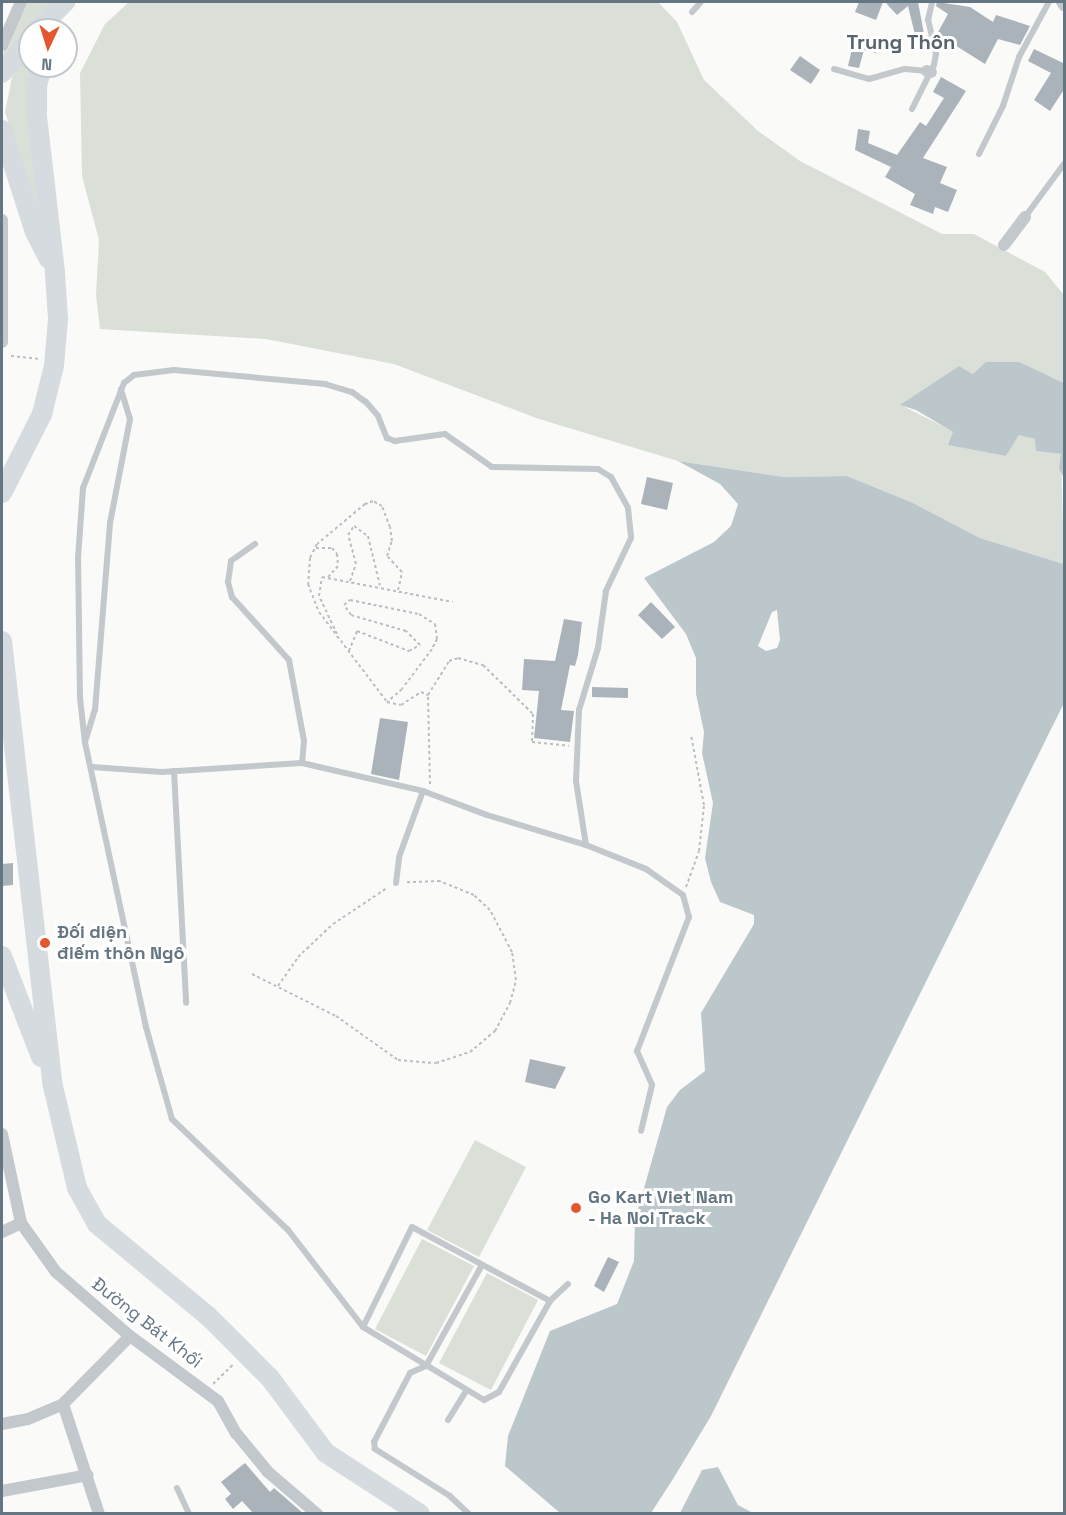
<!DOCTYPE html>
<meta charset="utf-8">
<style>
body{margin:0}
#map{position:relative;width:1066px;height:1515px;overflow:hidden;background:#fafaf8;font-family:"Space Grotesk",sans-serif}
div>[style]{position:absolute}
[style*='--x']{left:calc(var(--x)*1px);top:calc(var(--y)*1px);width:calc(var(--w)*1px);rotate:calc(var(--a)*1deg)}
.green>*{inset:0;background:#dadfd7}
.water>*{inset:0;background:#bbc7cb}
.building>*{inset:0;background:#aab3b9}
.path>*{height:2px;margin-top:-1px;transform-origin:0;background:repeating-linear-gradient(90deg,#bbbfc2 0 3px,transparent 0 6px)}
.service>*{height:6px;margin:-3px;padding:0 3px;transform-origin:3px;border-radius:3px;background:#c3c8cc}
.minor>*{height:12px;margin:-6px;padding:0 6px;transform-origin:6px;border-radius:6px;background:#c3c8cc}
.primary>*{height:20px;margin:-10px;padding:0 10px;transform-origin:10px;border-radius:10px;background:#d6dbdf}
.dots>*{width:16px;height:16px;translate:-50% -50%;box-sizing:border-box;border:3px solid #fff;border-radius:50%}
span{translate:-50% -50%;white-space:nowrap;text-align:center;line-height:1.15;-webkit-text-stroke:6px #fff;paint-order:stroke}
.poi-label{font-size:18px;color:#657683;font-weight:700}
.left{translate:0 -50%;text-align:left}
.street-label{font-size:18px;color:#657683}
.neighbourhood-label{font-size:20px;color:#57646e;font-weight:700}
.frame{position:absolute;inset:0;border:3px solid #657683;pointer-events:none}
.north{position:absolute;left:18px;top:18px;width:60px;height:60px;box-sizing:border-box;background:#fff;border:2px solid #c1c8cd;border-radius:50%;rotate:184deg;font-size:16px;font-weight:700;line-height:24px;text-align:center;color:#657683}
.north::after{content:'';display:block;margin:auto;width:21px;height:27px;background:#e4572e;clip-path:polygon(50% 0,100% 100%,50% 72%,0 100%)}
</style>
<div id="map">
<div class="green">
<div style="clip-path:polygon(28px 2px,56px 2px,2px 61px,5px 46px)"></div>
<div style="clip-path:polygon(129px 2px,658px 2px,677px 22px,704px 80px,758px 131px,800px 161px,942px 234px,974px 234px,1045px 272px,1064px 295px,1064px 383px,1052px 377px,973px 374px,959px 366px,901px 405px,954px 432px,949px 445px,1006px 456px,1019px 434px,1036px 439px,1036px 451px,1061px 454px,1064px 564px,980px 538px,911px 502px,847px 476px,784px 477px,678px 461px,539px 419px,394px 364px,266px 339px,100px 329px,96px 295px,99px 240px,82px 176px,80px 73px,105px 24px)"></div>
<div style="clip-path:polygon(30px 51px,30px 66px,39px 66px,44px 233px,5px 112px,12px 77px)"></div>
<div style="clip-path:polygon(475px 1140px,526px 1167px,479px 1257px,427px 1230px)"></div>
<div style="clip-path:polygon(422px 1239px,474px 1266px,426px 1356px,375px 1329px)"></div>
<div style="clip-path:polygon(487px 1273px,538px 1300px,491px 1390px,439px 1363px)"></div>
</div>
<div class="water">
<div style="clip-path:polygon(986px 362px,1019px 362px,1064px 383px,1064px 478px,1059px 469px,1061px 454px,1036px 451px,1035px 439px,1019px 435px,1006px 456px,948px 445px,953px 432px,916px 410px,900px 405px,959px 366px,973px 374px)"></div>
<div style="clip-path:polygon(evenodd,678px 461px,784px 477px,847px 476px,911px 502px,980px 538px,1064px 564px,1064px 703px,711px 1416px,673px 1479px,651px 1513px,560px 1513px,505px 1466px,508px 1436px,550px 1331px,617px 1304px,634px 1261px,635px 1220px,667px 1107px,680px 1090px,705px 1071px,701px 1013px,754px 924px,754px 915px,720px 902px,711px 882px,705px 858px,713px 803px,702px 753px,704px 732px,696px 694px,696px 658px,686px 634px,644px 578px,714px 542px,731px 526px,738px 504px,720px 484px,678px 461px,777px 610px,780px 640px,777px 648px,766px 651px,758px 646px,772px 612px,777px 610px)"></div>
<div style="clip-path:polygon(718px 1467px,738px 1505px,753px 1513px,680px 1513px,702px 1470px)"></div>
</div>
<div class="building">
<div style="clip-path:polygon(859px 2px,883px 2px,876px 20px,855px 12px)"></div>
<div style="clip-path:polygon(885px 2px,918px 2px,924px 34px,921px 32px,919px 51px,908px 6px,897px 15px)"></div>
<div style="clip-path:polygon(937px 2px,970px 7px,993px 22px,996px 15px,1030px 26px,1020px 45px,998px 39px,985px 64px,950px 42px,947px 47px,939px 43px,937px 34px,948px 14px,936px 6px)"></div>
<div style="clip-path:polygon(854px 40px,878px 43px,876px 53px,864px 50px,859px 68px,848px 66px)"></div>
<div style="clip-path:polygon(1034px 49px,1065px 64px,1065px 88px,1050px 111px,1034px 100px,1051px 73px,1028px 61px)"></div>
<div style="clip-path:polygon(800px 56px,820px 70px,811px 84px,790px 70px)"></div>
<div style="clip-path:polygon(941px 77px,966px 91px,923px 158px,947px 167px,940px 183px,957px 190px,948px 212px,935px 207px,933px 214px,910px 205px,915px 194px,885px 177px,891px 167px,855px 150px,858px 129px,870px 131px,868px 143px,897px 155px,920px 122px,926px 126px,944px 98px,933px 92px)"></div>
<div style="clip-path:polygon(647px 477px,673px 483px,667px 510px,641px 504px)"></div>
<div style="clip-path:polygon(651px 602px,675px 627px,662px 639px,638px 615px)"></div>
<div style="clip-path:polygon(564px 619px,582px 622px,578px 655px,575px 666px,570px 665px,561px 710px,574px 711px,570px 742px,534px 738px,539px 691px,522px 690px,524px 659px,555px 661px)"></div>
<div style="clip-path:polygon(592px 687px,628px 688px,628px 698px,592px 697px)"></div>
<div style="clip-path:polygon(380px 718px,408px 722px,399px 780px,371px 774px)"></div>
<div style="clip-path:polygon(13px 863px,13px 885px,2px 886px,2px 864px)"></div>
<div style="clip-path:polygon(530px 1059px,566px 1067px,555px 1089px,525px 1082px)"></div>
<div style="clip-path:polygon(608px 1257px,619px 1262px,604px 1292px,594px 1286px)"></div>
<div style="clip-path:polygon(245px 1463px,270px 1492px,274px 1488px,304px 1514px,254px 1514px,242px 1501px,233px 1509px,225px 1499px,231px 1494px,221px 1482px)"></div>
</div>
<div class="path">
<div style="--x:11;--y:356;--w:27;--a:6"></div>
<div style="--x:316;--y:548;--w:16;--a:0"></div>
<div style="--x:332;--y:548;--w:8;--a:50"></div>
<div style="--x:337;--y:554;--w:12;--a:85"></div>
<div style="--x:338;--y:566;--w:15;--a:132"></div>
<div style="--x:350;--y:581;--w:18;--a:-71"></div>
<div style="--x:356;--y:564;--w:30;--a:-105"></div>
<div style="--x:348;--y:535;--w:11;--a:-56"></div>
<div style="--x:354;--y:526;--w:17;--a:36"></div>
<div style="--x:368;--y:536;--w:51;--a:76.5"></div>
<div style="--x:398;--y:590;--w:18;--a:-77"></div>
<div style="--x:402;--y:572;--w:22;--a:-133"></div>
<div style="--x:387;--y:556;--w:16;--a:-72"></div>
<div style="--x:392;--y:541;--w:14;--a:-98"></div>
<div style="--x:390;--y:527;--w:22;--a:-111"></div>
<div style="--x:382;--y:506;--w:10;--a:-151"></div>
<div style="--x:373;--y:501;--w:9;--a:159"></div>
<div style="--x:365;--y:504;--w:62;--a:140.2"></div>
<div style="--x:317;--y:544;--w:16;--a:117"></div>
<div style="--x:310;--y:558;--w:26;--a:94"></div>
<div style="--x:308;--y:584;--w:30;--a:69"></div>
<div style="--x:319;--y:612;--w:113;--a:52.9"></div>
<div style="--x:387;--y:702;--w:14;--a:12"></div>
<div style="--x:401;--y:705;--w:24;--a:-33"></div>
<div style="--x:421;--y:692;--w:8;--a:23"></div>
<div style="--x:337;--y:634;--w:42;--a:-115.3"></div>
<div style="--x:319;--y:596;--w:19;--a:-81"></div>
<div style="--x:322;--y:577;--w:133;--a:10.8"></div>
<div style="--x:349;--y:651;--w:22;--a:-68"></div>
<div style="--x:357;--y:631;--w:56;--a:21"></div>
<div style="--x:409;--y:651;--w:13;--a:-29"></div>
<div style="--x:420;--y:645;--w:20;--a:-135"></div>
<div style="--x:406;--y:631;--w:57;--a:-163.8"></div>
<div style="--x:351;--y:615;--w:12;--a:-125"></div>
<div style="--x:344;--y:605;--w:8;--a:-40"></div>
<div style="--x:350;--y:600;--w:70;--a:11.5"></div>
<div style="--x:419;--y:614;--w:19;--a:32"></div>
<div style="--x:435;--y:624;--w:15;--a:82"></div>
<div style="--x:437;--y:639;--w:11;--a:117"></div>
<div style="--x:432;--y:649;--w:50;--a:126.9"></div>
<div style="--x:402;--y:689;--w:20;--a:139"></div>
<div style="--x:430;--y:784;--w:89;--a:-91.3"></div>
<div style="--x:428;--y:695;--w:40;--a:-58"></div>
<div style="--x:449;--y:661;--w:9;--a:-18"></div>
<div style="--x:458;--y:658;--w:26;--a:16"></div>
<div style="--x:483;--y:665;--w:70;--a:44.4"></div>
<div style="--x:533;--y:714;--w:28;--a:92"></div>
<div style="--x:532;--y:742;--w:37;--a:6"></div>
<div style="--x:686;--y:887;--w:38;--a:-70"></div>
<div style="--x:699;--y:851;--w:46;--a:-83.8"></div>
<div style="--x:704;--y:805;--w:71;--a:-100.5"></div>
<div style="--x:252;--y:974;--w:94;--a:26.6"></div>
<div style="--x:336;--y:1016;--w:76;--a:35.4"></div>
<div style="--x:398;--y:1060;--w:38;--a:5"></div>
<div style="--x:436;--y:1063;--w:36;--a:-18"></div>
<div style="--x:470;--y:1052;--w:33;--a:-40"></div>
<div style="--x:495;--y:1031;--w:32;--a:-62"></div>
<div style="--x:510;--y:1003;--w:24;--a:-75"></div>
<div style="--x:516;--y:980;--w:28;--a:-98"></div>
<div style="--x:512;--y:952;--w:47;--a:-117.6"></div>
<div style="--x:490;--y:910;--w:22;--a:-137"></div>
<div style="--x:474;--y:895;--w:37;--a:-158"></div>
<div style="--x:440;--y:881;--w:34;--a:178"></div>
<div style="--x:278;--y:986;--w:35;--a:-55"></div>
<div style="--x:298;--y:957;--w:48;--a:-43.3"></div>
<div style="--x:333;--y:924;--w:65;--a:-33.7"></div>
<div style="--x:213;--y:1384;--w:28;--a:-44"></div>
</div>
<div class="service">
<div style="--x:692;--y:12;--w:13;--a:-48"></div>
<div style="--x:834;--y:69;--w:36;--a:16"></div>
<div style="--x:869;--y:79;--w:37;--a:-16"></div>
<div style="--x:905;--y:69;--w:22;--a:5"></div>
<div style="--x:912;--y:109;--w:49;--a:-63.4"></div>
<div style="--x:934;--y:65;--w:11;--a:-80"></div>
<div style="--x:936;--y:54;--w:35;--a:-103"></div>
<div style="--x:928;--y:20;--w:18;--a:-77"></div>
<div style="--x:979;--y:154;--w:54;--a:-63.4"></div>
<div style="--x:1003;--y:106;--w:52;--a:-71.9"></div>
<div style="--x:1019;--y:57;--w:63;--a:-61.4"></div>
<div style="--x:1025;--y:217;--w:66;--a:-53.7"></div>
<div style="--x:255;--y:544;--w:29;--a:145"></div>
<div style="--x:231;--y:561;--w:21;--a:98"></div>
<div style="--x:228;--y:582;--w:16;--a:75"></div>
<div style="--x:232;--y:597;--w:85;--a:47.9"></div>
<div style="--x:289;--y:660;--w:82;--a:79.5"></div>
<div style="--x:304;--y:741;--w:22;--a:95"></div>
<div style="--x:85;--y:742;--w:34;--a:-73"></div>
<div style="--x:95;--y:710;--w:188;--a:-85.4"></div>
<div style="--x:110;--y:523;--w:106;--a:-79.1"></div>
<div style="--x:130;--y:419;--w:31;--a:-107"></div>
<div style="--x:92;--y:767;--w:70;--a:4.1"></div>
<div style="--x:162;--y:772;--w:140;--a:-3.7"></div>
<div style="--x:302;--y:763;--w:124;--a:13"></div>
<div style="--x:423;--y:791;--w:68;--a:20.6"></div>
<div style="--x:487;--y:815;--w:103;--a:16.9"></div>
<div style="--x:586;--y:845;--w:65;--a:21.8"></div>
<div style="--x:646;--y:869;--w:45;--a:35.1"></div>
<div style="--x:683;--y:895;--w:23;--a:75"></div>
<div style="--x:689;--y:917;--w:144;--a:111.2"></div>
<div style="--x:637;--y:1051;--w:37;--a:66"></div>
<div style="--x:652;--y:1085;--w:47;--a:103.4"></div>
<div style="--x:174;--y:771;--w:232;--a:87"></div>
<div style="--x:396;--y:883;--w:26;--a:-83"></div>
<div style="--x:399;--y:857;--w:70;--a:-70"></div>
<div style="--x:568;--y:1284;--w:25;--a:137"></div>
<div style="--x:550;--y:1301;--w:104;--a:119.3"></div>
<div style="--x:499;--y:1392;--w:17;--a:152"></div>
<div style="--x:484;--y:1400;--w:141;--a:-148.9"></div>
<div style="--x:363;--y:1327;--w:123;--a:-127.7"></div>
<div style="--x:288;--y:1230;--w:161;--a:-136.3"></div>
<div style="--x:172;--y:1119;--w:96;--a:-105.8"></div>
<div style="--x:146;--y:1027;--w:290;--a:-102.1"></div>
<div style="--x:85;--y:743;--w:45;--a:-96.3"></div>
<div style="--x:80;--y:698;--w:140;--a:-90.8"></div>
<div style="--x:78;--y:558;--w:70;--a:-85.9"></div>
<div style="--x:83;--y:488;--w:113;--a:-68.7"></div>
<div style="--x:124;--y:383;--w:13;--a:-39"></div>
<div style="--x:134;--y:375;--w:40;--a:-7.1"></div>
<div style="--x:174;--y:370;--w:152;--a:5.3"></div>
<div style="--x:325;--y:384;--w:28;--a:17"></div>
<div style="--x:352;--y:392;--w:17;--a:36"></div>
<div style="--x:366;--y:402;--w:18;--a:49"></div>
<div style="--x:378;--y:416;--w:24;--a:68"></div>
<div style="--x:387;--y:438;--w:9;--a:21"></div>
<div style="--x:395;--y:441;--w:50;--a:-8"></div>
<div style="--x:445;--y:434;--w:57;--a:35.1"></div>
<div style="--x:492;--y:467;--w:106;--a:1.1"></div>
<div style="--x:598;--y:469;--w:15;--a:32"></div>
<div style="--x:611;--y:477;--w:35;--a:61"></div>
<div style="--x:628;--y:508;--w:30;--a:84"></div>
<div style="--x:631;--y:538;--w:59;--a:115.3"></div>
<div style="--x:606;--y:591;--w:58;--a:98"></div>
<div style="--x:598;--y:648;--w:65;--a:107"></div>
<div style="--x:579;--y:710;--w:71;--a:92.4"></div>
<div style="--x:576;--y:781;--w:65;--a:81.1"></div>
<div style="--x:363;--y:1327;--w:111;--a:-63.9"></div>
<div style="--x:412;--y:1227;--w:157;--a:28.2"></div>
<div style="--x:448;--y:1420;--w:34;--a:-58"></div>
<div style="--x:177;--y:1488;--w:29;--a:65"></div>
<div style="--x:469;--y:1514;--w:26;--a:-137"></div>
<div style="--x:450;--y:1496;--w:89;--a:-147.9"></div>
<div style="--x:375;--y:1449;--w:7;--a:-98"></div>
<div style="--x:374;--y:1442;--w:78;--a:-62.4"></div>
<div style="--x:410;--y:1373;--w:17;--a:-24"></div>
<div style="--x:426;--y:1366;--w:115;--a:-61"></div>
</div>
<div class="minor">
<div style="--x:1062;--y:2;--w:4;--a:56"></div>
<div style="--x:2;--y:45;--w:47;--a:-66.2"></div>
<div style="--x:927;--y:71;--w:4;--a:14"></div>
<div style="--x:2;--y:220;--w:122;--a:90"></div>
<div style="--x:1004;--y:245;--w:35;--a:-53"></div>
<div style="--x:2;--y:1134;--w:91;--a:77.9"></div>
<div style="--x:21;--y:1223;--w:60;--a:54.5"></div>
<div style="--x:56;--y:1272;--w:98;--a:40.9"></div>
<div style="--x:130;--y:1336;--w:109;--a:36.5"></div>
<div style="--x:218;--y:1401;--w:37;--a:61"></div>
<div style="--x:236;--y:1433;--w:50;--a:50.6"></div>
<div style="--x:268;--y:1472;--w:65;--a:40.6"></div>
<div style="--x:2;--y:1232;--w:21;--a:-25"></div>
<div style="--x:63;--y:1404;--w:116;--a:71.9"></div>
<div style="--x:2;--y:1424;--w:26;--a:-11"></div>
<div style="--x:28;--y:1419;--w:38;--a:-23"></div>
<div style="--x:63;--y:1404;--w:95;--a:-45.4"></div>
<div style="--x:2;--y:1491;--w:87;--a:-10.5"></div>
</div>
<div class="primary">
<div style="--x:37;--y:30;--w:40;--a:-45"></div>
<div style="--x:2;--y:73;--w:44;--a:-50.5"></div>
<div style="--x:2;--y:130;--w:107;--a:72.1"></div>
<div style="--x:35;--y:232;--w:30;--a:63"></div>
<div style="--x:2;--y:493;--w:89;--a:-63.1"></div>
<div style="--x:42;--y:414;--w:49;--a:-76"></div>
<div style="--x:54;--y:366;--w:47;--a:-85.1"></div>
<div style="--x:58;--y:319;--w:47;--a:-93.7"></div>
<div style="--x:55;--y:272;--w:157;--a:-96.6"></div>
<div style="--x:37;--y:116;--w:29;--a:-90"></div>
<div style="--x:37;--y:87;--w:22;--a:-77"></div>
<div style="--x:2;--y:641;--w:444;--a:83.5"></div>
<div style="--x:52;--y:1082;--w:109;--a:76.7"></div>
<div style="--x:77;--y:1188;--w:41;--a:60.9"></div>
<div style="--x:97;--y:1224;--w:144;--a:39.7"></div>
<div style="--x:208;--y:1316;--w:88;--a:45"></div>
<div style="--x:270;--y:1378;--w:94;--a:53.3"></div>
<div style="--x:326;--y:1453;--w:112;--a:33"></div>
<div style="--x:2;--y:956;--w:108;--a:68.9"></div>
</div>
<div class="dots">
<div style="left:45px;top:943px;background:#e4572e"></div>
<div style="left:576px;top:1208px;background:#e4572e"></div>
</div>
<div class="poi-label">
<span class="left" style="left:57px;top:943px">Đối diện<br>điếm thôn Ngô</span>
<span class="left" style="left:588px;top:1208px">Go Kart Viet Nam<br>- Ha Noi Track</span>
</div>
<div class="street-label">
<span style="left:147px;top:1323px;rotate:38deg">Đường Bát Khối</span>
</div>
<div class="neighbourhood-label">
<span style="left:901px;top:42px">Trung Thôn</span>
</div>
<div class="frame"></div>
<div class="north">N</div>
</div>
